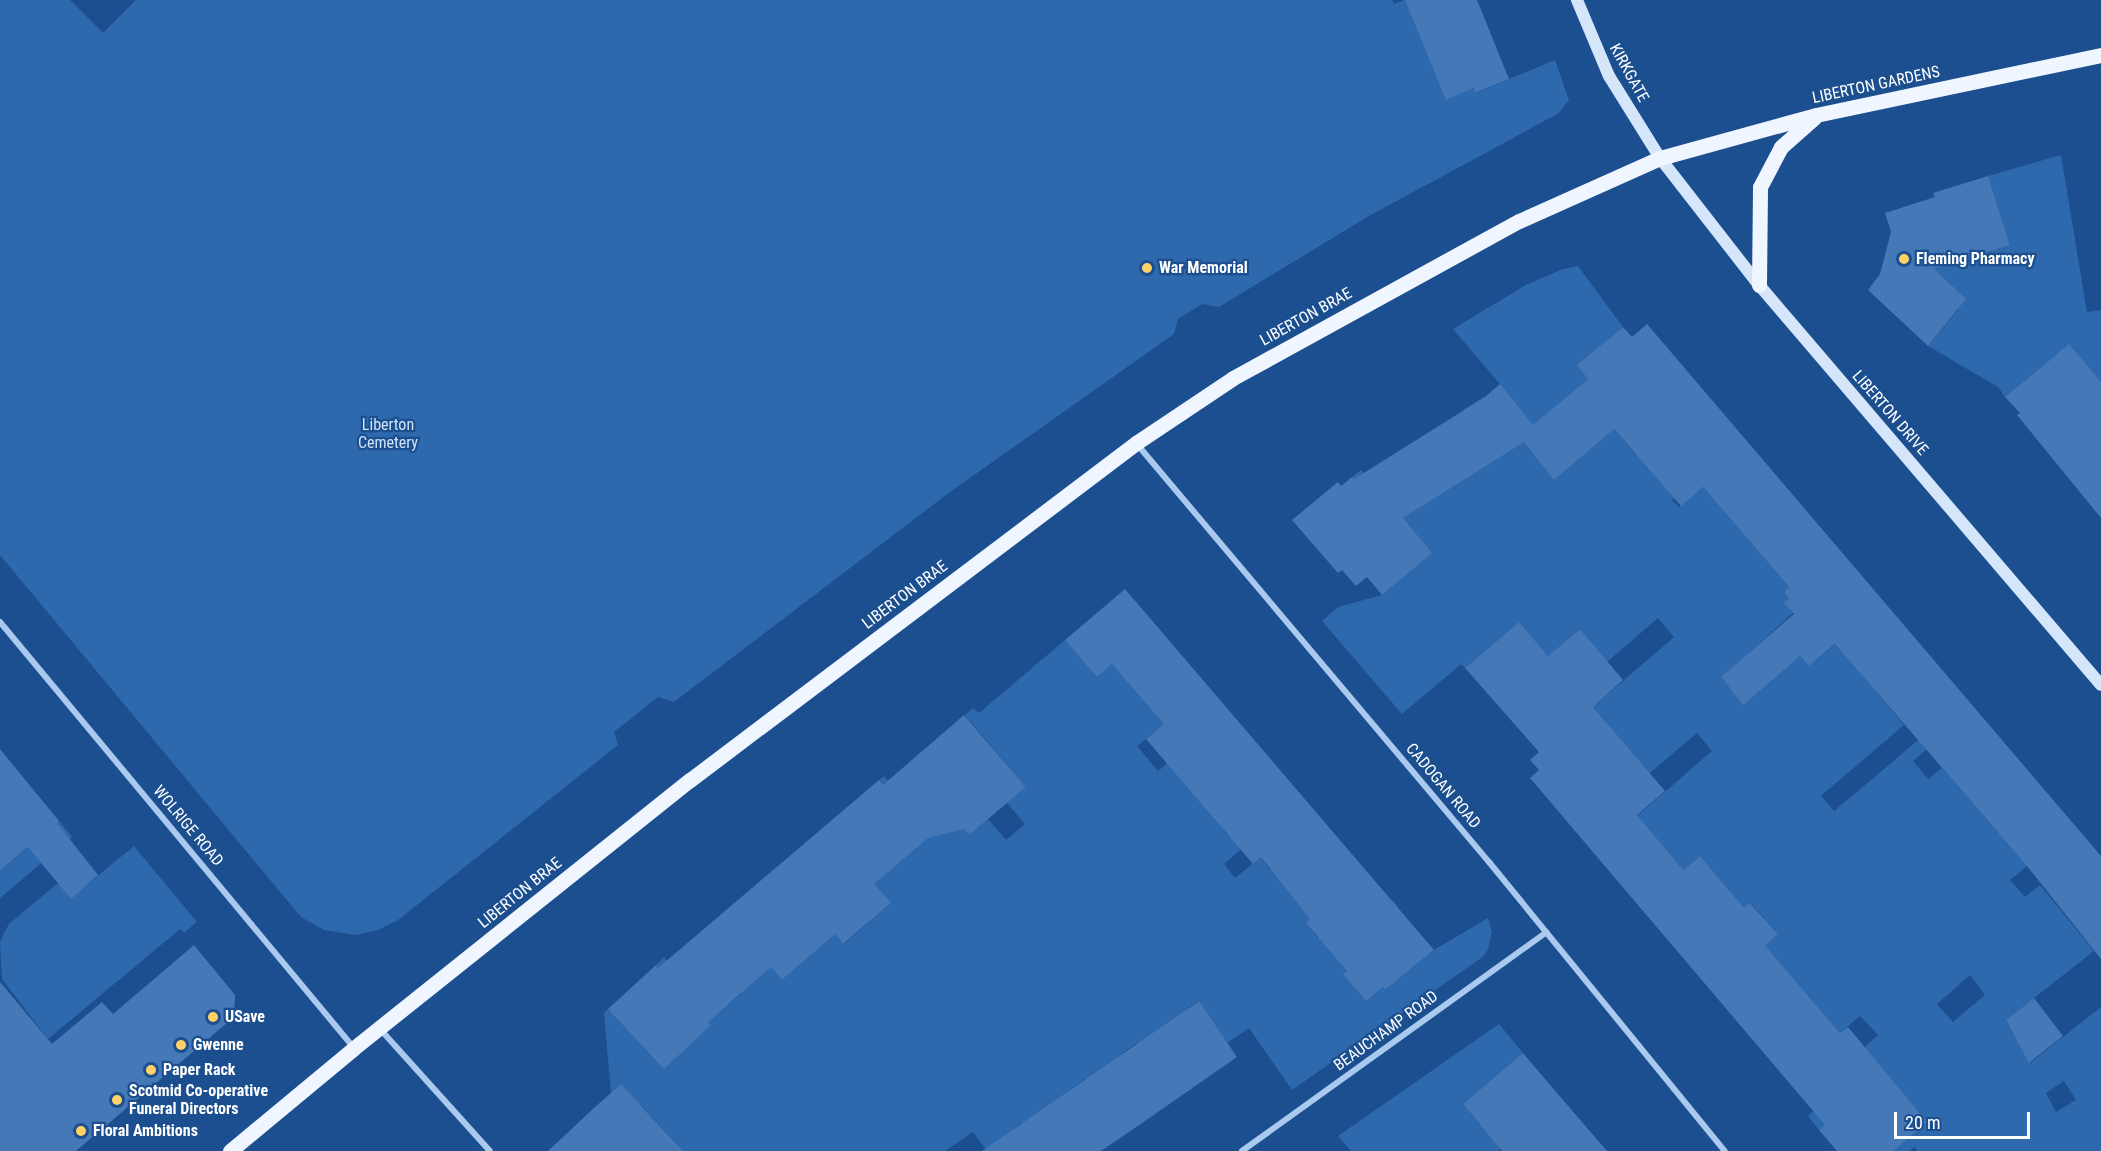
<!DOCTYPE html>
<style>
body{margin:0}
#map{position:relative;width:2101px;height:1151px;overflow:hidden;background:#1b4f8f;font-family:"Roboto Condensed",sans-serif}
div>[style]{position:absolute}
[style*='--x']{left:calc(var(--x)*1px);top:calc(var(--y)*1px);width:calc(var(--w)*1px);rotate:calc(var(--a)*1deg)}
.green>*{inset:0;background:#2e69ad}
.building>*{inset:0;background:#4478b7}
.street>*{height:6px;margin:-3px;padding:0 3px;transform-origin:3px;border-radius:3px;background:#a9c9ee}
.secondary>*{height:12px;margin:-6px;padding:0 6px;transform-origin:6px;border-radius:6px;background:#d6e6fa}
.primary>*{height:15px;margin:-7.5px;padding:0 7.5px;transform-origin:7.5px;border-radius:7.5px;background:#f0f6ff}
.dots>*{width:16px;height:16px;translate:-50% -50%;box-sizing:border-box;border:3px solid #1b4f8f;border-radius:50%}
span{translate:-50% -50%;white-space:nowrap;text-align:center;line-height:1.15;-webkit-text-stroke:4.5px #1b4f8f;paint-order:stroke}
.street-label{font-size:16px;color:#fff}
.poi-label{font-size:16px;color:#fff;font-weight:700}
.left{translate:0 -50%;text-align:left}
.park-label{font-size:16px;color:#cfe3fa}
.scale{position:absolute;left:1894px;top:1112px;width:136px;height:27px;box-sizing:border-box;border:3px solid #fff;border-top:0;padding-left:8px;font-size:18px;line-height:21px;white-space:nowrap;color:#fff;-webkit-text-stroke:4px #1b4f8f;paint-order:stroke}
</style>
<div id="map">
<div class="green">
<div style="clip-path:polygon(0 0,70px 0,103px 33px,136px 0,1392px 0,1394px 4px,1404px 0,1416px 0,1446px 99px,1474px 88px,1476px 93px,1555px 60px,1569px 100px,1559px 113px,1369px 216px,1219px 307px,1202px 304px,1178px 319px,1174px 334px,950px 492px,674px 702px,658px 697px,614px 732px,618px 745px,398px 920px,378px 930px,356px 935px,324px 930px,301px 917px,0 555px)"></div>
<div style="clip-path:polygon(2061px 155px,2087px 312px,2101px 310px,2101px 382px,2056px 355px,2005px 397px,1998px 387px,1928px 346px,1958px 310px,1930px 283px,1934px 269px,2010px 245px,1988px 176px)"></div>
<div style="clip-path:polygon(evenodd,1578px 266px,1623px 327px,1578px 365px,1588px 379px,1579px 387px,1634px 412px,1614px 429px,1636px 455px,1656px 438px,1682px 491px,1672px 500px,1679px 507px,1703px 487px,1789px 587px,1784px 592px,1789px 599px,1785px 603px,1793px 613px,1721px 678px,1736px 695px,1792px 647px,1809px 666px,1836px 644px,1904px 725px,1821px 796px,1834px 811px,1967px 699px,1974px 708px,1913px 761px,1928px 779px,1942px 768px,1999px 834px,2017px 818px,2041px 846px,2071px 821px,2075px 826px,2010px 880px,2025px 897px,2040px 885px,2094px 951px,2006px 1020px,2030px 1063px,2101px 1007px,2101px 1151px,1918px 1151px,1914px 1147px,1910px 1151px,1894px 1151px,1927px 1122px,1904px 1095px,1881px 1079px,1819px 1130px,1808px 1116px,1867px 1065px,1857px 1054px,1878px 1035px,1860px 1016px,1840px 1033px,1798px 985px,1752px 956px,1778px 934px,1751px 903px,1725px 925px,1729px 890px,1700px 856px,1683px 870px,1607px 842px,1712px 751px,1697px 733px,1631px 789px,1606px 722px,1593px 707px,1674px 637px,1658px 618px,1571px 693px,1591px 642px,1580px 629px,1548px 656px,1519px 622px,1465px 668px,1461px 664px,1402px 714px,1322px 621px,1338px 607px,1382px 595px,1411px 570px,1368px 495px,1352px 477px,1361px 470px,1377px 488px,1478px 435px,1463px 410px,1484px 397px,1507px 424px,1500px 384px,1453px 329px,1526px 285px,1563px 269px,1578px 266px,1970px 975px,1985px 995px,1953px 1022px,1937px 1004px,1970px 975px,1578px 266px,2064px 1081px,2076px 1100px,2056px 1112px,2046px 1093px,2064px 1081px)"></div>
<div style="clip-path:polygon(1065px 640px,1097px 676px,1112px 664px,1183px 715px,1158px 729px,1137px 746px,1158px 771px,1179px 754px,1206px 808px,1229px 837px,1301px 798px,1224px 864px,1235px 878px,1261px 857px,1270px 870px,1275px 866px,1316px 914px,1306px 923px,1318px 938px,1355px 907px,1366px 921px,1391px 899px,1397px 905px,1399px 909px,1351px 949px,1360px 960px,1344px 974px,1366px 1001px,1383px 987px,1385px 990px,1434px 950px,1488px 918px,1492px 932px,1488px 949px,1484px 956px,1292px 1090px,1249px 1028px,1227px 1043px,1198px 1001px,1185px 1010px,1189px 1016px,1141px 1049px,1137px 1043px,1121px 1054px,1140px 1082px,1106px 1110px,1085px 1079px,1070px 1090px,1074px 1095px,1025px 1129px,1021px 1123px,987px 1151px,973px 1132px,945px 1151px,668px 1151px,676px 1143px,642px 1106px,611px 1093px,604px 1013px,608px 1009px,711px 1025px,656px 965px,664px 957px,670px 964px,705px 976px,729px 1004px,742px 993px,736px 985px,765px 960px,782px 980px,813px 953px,781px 872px,844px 944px,890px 904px,868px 877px,902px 860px,928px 837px,879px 780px,884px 776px,889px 783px,937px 797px,969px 835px,988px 819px,1006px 840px,1025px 824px,1007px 803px,1026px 787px,965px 715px,973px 708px,979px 713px)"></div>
<div style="clip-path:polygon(59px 821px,72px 837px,0 898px,0 844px,13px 860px)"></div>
<div style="clip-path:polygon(134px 846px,197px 922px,184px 933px,180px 929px,48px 1039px,2px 979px,0 942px,4px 933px,9px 924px,58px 883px,71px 898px)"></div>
<div style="clip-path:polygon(1499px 1024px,1523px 1053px,1463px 1104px,1481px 1126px,1511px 1140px,1498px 1151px,1351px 1151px,1338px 1136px)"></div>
</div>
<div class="building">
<div style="clip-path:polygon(1405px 0,1477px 0,1509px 79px,1475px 93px,1474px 88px,1446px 100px)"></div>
<div style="clip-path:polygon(1988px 176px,2010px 245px,1934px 269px,1966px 299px,1928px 346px,1868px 290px,1880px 274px,1891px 232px,1885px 213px,1935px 197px,1933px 193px)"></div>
<div style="clip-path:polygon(1647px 324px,2101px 856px,2101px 959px,2027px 866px,1835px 644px,1809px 666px,1800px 656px,1743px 705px,1721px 677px,1794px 614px,1784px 603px,1789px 599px,1784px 592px,1789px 587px,1703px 487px,1681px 506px,1614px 429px,1554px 480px,1524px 442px,1403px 518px,1432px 553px,1382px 595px,1367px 577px,1356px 586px,1342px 570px,1338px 573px,1292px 520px,1338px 482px,1341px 486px,1352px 477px,1354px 479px,1485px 397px,1500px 384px,1533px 425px,1588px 379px,1577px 365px,1623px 327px,1632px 337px)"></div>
<div style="clip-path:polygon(2069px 344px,2101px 382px,2101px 518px,2017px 415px,2020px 413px,2005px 397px)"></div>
<div style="clip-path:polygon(1125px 589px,1434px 950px,1385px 990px,1383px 987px,1366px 1001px,1343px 974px,1347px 971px,1306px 923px,1310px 919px,1261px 857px,1253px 864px,1146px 739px,1164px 724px,1112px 664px,1097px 677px,1065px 640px)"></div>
<div style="clip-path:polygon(1519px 622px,1548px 656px,1580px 629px,1623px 680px,1593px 707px,1665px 791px,1637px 815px,1683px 870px,1700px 856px,1744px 908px,1750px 903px,1778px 934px,1765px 946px,1840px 1033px,1848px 1027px,1927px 1122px,1894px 1151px,1837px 1151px,1819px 1130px,1825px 1125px,1530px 778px,1539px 770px,1530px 760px,1539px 752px,1465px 668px)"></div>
<div style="clip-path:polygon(964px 715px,1026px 787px,969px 835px,964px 829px,928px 838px,874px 884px,891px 903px,843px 944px,835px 934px,782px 980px,771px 967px,708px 1022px,711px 1025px,664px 1069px,608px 1009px,656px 965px,658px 968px,879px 780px,883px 785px)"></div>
<div style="clip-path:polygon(0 749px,59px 821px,57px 823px,98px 875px,71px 899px,28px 847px,0 870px)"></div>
<div style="clip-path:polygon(194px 945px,235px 995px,234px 1017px,76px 1151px,0 1151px,0 982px,52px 1044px,102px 1002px,113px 1014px)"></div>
<div style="clip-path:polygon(2034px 998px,2063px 1036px,2029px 1063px,2006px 1020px)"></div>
<div style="clip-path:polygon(1199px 1001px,1237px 1057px,1145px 1121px,1101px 1151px,982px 1151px)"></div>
<div style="clip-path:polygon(1523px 1053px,1551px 1086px,1607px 1151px,1502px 1151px,1463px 1104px)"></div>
<div style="clip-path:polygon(621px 1084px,683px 1151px,548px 1151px,594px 1108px)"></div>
</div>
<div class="street">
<div style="--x:1136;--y:443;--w:548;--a:49.89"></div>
<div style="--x:1489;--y:862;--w:373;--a:50.8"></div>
<div style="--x:0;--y:622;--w:554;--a:50.27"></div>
<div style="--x:380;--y:1029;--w:164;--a:48"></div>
<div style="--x:1242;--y:1151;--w:375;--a:-35.7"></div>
</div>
<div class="secondary">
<div style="--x:1577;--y:0;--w:82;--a:67.2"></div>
<div style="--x:1609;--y:76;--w:97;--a:58.1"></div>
<div style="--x:1660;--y:158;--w:161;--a:52.1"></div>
<div style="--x:1759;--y:285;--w:526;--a:49.47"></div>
</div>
<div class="primary">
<div style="--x:1759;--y:285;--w:98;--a:-89.4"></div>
<div style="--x:1760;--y:187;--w:45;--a:-62.3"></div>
<div style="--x:1781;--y:147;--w:44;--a:-41.3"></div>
<div style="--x:230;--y:1151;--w:161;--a:-39.7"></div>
<div style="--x:354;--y:1048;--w:430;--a:-38.6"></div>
<div style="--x:690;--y:780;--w:559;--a:-37.07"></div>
<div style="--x:1136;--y:443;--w:117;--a:-33.8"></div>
<div style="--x:1233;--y:378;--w:326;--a:-28.8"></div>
<div style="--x:1519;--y:221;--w:154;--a:-24.1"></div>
<div style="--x:1660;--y:158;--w:162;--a:-15.4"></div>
<div style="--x:1816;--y:115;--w:291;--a:-11.9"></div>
</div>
<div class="dots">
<div style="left:1904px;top:259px;background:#ffd166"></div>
<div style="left:1147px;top:268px;background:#ffd166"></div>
<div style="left:213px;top:1017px;background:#ffd166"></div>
<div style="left:181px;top:1045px;background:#ffd166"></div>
<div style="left:151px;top:1070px;background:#ffd166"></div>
<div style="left:117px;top:1100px;background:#ffd166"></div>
<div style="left:81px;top:1131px;background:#ffd166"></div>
</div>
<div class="street-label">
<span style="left:1629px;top:73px;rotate:61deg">KIRKGATE</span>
<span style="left:1876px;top:85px;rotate:-12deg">LIBERTON GARDENS</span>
<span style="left:1306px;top:317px;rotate:-29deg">LIBERTON BRAE</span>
<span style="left:1890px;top:413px;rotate:49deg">LIBERTON DRIVE</span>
<span style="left:905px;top:595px;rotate:-37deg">LIBERTON BRAE</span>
<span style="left:1443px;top:786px;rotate:50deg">CADOGAN ROAD</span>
<span style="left:188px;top:826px;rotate:50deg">WOLRIGE ROAD</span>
<span style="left:520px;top:893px;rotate:-39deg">LIBERTON BRAE</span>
<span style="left:1386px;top:1031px;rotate:-36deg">BEAUCHAMP ROAD</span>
</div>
<div class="poi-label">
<span class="left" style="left:1916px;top:259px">Fleming Pharmacy</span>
<span class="left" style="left:1159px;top:268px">War Memorial</span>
<span class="left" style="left:225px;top:1017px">USave</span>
<span class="left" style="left:193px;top:1045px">Gwenne</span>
<span class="left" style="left:163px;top:1070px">Paper Rack</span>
<span class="left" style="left:129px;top:1100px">Scotmid Co-operative<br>Funeral Directors</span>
<span class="left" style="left:93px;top:1131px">Floral Ambitions</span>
</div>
<div class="park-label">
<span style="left:388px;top:434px">Liberton<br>Cemetery</span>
</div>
<div class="scale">20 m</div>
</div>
